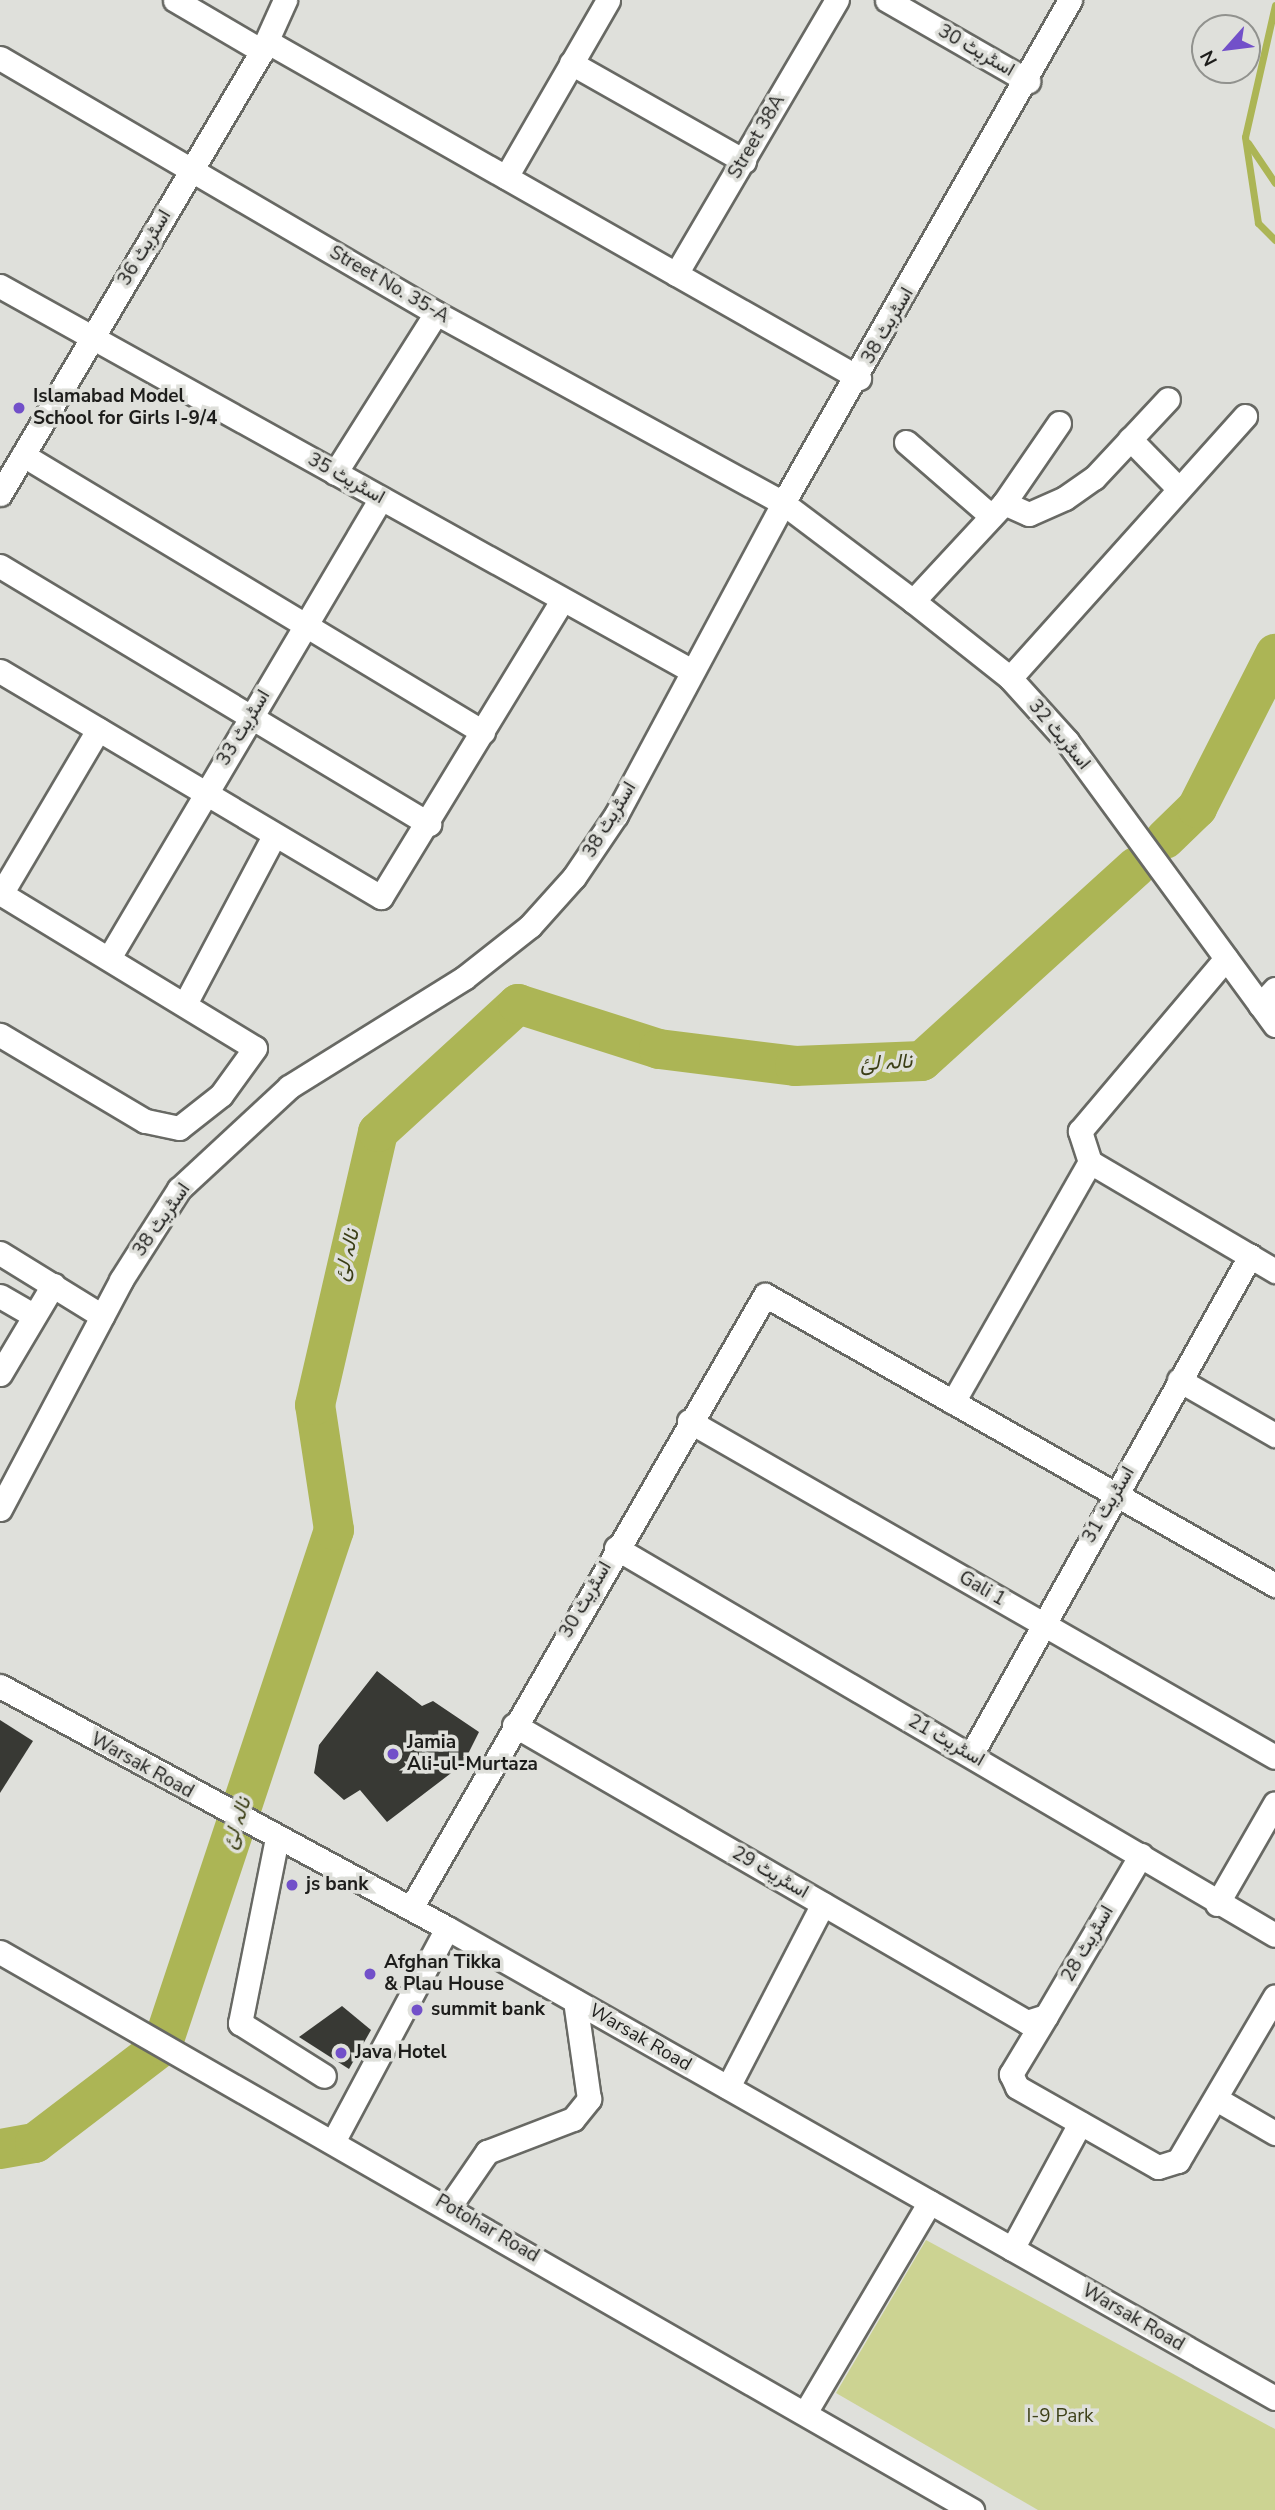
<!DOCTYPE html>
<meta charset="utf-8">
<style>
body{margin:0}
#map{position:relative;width:1275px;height:2510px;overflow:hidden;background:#dfe0db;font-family:"Nunito Sans",Vazirmatn,sans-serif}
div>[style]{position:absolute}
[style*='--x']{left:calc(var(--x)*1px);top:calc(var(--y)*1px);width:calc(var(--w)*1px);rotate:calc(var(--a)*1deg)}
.green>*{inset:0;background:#ccd392}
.stream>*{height:7px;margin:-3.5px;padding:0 3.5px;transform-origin:3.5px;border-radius:3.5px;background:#acb555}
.river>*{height:40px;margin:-20px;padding:0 20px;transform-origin:20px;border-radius:20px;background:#acb555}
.building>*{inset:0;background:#383934}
.roads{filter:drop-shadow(2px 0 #686964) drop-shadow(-2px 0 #686964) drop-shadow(0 2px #686964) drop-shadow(0 -2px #686964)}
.minor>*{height:23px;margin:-11.5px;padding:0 11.5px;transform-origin:11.5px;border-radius:11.5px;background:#fff}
.dots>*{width:19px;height:19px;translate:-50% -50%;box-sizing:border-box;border:4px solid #dfe0db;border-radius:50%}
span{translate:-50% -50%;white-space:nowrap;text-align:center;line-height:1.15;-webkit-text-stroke:7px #dfe0db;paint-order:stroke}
.street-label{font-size:19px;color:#1d1d1b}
.poi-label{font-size:19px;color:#1d1d1b;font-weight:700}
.left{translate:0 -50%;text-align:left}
.park-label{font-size:19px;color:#3d4018}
.water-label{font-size:21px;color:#3b3e16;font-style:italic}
.north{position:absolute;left:1191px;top:14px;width:70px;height:70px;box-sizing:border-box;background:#dfe0db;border:2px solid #91928e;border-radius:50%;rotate:242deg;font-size:19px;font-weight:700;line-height:28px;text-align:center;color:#1d1d1b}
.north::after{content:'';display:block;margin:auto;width:24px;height:32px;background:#7250c9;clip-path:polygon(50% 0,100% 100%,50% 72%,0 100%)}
</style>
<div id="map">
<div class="green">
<div style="clip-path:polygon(926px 2240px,1275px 2429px,1275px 2510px,1038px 2510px,836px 2393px)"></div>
</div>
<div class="stream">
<div style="--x:1275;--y:5;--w:135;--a:102.8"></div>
<div style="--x:1245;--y:137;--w:87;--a:81.4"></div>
<div style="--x:1258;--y:223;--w:24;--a:45"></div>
<div style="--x:1248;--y:143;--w:48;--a:56"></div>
</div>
<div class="river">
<div style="--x:1165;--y:839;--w:45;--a:-44.1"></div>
<div style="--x:1197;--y:808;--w:173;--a:-63.1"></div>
<div style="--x:0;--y:2149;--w:36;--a:-10"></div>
<div style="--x:35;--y:2143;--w:160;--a:-37.4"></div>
<div style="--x:162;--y:2046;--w:544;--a:-71.57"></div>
<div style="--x:334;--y:1530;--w:126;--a:-98.6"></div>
<div style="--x:315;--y:1405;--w:280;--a:-77"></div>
<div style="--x:378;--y:1132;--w:190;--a:-42.4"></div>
<div style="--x:518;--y:1004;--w:148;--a:17.7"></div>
<div style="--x:659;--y:1049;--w:137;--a:7.1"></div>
<div style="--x:795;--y:1066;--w:127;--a:-2.3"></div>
<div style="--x:922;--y:1061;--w:289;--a:-42.2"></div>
</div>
<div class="building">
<div style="clip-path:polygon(377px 1671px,422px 1706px,433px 1701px,479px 1732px,463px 1764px,387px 1822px,360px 1790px,344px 1800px,314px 1773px,319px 1745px)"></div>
<div style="clip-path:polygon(0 1720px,33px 1741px,0 1793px)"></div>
<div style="clip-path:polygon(342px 2006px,371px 2030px,349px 2069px,299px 2037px)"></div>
</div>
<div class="roads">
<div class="minor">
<div style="--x:175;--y:0;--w:101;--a:30.4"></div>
<div style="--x:887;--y:0;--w:163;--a:29.9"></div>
<div style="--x:268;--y:42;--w:680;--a:29.62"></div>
<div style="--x:0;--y:58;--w:505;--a:30.32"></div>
<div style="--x:436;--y:313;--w:396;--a:28.7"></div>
<div style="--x:783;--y:503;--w:163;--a:37"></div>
<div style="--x:913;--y:601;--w:124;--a:38.4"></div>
<div style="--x:1010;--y:678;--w:85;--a:47.9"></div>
<div style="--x:1067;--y:741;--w:352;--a:53.8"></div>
<div style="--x:571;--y:63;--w:199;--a:29.5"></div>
<div style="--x:506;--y:177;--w:204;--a:-60"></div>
<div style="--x:676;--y:274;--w:318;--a:-59.6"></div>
<div style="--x:0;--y:286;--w:792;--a:29.09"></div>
<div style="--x:1130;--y:439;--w:70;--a:45.6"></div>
<div style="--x:906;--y:442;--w:113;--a:41"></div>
<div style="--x:23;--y:455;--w:537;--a:31.06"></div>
<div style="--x:335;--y:473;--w:189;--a:-57.7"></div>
<div style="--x:0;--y:494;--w:515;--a:-59.4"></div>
<div style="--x:262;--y:51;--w:56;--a:-65.7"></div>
<div style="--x:1004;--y:503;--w:27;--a:24"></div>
<div style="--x:1029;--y:514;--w:39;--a:-24"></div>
<div style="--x:1065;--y:498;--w:35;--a:-35"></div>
<div style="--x:1094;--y:478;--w:108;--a:-46.9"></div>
<div style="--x:0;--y:566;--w:501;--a:31.02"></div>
<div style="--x:913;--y:601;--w:134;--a:-47.1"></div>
<div style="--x:1004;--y:503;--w:97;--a:-55.5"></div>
<div style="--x:0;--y:671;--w:443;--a:30.7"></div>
<div style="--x:381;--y:897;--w:348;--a:-58.6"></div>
<div style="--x:1010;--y:678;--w:352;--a:-48.1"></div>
<div style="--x:0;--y:893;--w:298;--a:31.3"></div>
<div style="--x:255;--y:1048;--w:58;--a:125.9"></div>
<div style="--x:221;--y:1095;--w:53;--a:141.8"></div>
<div style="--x:179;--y:1128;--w:35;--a:-168"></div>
<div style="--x:145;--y:1121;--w:169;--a:-149.3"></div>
<div style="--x:1;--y:894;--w:191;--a:-59.4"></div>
<div style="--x:109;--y:958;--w:534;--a:-59.4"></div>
<div style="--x:186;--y:1002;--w:188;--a:-62.1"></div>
<div style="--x:1260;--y:1005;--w:22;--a:-47"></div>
<div style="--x:1090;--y:1162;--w:33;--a:-108"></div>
<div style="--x:1080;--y:1131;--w:226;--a:-49.8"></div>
<div style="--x:0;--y:1253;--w:120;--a:31.7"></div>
<div style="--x:0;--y:1296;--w:38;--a:30"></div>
<div style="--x:0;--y:1374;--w:104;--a:-59.2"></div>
<div style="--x:1179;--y:1380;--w:111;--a:29.8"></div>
<div style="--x:953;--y:1402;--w:276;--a:-60.3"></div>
<div style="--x:1090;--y:1162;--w:215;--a:30.5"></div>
<div style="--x:689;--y:1421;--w:675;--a:29.83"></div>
<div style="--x:0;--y:1509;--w:259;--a:-62.1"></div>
<div style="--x:121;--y:1280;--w:108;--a:-57.5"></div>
<div style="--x:179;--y:1189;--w:150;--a:-42.8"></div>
<div style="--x:289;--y:1087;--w:206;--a:-31.9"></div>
<div style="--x:464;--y:978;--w:84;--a:-38.2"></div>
<div style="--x:530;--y:926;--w:66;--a:-48.1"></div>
<div style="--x:574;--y:877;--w:75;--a:-55.9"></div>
<div style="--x:616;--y:815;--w:354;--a:-61.8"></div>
<div style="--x:783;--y:503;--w:579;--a:-60.29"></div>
<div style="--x:616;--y:1548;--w:764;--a:30.42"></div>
<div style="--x:0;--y:1686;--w:508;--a:28.43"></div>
<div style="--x:447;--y:1928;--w:952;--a:29.58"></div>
<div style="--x:514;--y:1725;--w:593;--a:30.07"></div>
<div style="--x:1027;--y:2022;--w:20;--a:-18"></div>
<div style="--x:1046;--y:2016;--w:187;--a:-59.5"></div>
<div style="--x:971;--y:1755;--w:572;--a:-60.79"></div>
<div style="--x:277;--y:1838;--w:189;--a:101.3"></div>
<div style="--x:240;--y:2023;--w:99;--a:32.2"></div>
<div style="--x:1217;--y:1904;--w:116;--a:-60.1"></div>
<div style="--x:411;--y:1908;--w:708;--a:-59.99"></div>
<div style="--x:765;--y:1295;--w:587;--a:29.62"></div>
<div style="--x:0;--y:1952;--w:1121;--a:29.86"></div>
<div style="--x:1046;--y:2016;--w:68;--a:121.1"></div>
<div style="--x:1011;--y:2074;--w:14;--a:65"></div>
<div style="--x:1017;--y:2087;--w:162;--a:29.6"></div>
<div style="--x:1158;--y:2167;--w:21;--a:-17"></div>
<div style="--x:1178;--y:2161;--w:191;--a:-59.5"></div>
<div style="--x:728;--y:2087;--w:206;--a:-62.6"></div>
<div style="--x:1218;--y:2100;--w:66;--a:30.1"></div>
<div style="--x:334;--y:2140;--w:240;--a:-61.9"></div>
<div style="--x:449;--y:2207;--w:67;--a:-55.4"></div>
<div style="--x:487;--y:2152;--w:92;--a:-21"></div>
<div style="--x:573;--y:2119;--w:26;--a:-51"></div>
<div style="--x:589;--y:2099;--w:99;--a:-98.1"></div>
<div style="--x:1012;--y:2249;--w:143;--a:-61.6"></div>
<div style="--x:805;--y:2413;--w:245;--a:-59.4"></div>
</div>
</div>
<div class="dots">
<div style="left:19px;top:408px;background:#7250c9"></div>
<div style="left:393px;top:1754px;background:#7250c9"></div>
<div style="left:292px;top:1885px;background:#7250c9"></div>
<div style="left:370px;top:1974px;background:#7250c9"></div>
<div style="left:417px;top:2010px;background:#7250c9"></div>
<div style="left:341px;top:2053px;background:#7250c9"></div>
</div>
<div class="street-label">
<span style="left:976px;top:51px;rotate:30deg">اسٹریٹ 30</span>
<span style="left:757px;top:137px;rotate:-60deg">Street 38A</span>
<span style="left:145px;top:248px;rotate:-59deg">اسٹریٹ 36</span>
<span style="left:389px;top:285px;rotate:30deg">Street No. 35-A</span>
<span style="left:888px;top:326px;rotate:-60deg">اسٹریٹ 38</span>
<span style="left:346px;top:479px;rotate:29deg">اسٹریٹ 35</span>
<span style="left:244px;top:728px;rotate:-59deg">اسٹریٹ 33</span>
<span style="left:1059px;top:735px;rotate:50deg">اسٹریٹ 32</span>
<span style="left:610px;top:820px;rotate:-59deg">اسٹریٹ 38</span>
<span style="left:162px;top:1220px;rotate:-55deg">اسٹریٹ 38</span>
<span style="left:1109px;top:1505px;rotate:-60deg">اسٹریٹ 31</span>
<span style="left:982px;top:1589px;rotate:30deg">Gali 1</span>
<span style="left:586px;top:1600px;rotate:-60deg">اسٹریٹ 30</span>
<span style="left:946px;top:1741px;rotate:30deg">اسٹریٹ 21</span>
<span style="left:142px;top:1766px;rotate:29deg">Warsak Road</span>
<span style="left:770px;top:1873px;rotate:30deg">اسٹریٹ 29</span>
<span style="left:1088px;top:1944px;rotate:-60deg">اسٹریٹ 28</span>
<span style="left:640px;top:2038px;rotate:30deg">Warsak Road</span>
<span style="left:487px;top:2229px;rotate:30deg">Potohar Road</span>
<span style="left:1133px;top:2318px;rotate:30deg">Warsak Road</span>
</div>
<div class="poi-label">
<span class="left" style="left:33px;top:408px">Islamabad Model<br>School for Girls I-9/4</span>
<span class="left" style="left:407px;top:1754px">Jamia<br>Ali-ul-Murtaza</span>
<span class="left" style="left:306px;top:1885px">js bank</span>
<span class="left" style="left:384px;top:1974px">Afghan Tikka<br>&amp; Plau House</span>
<span class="left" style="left:431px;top:2010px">summit bank</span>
<span class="left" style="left:355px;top:2053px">Java Hotel</span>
</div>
<div class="park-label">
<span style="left:1060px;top:2417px">I-9 Park</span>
</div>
<div class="water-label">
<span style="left:886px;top:1062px;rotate:-3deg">نالہ لئ</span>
<span style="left:346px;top:1255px;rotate:-76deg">نالہ لئ</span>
<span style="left:236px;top:1823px;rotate:-72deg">نالہ لئ</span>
</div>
<div class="north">N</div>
</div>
